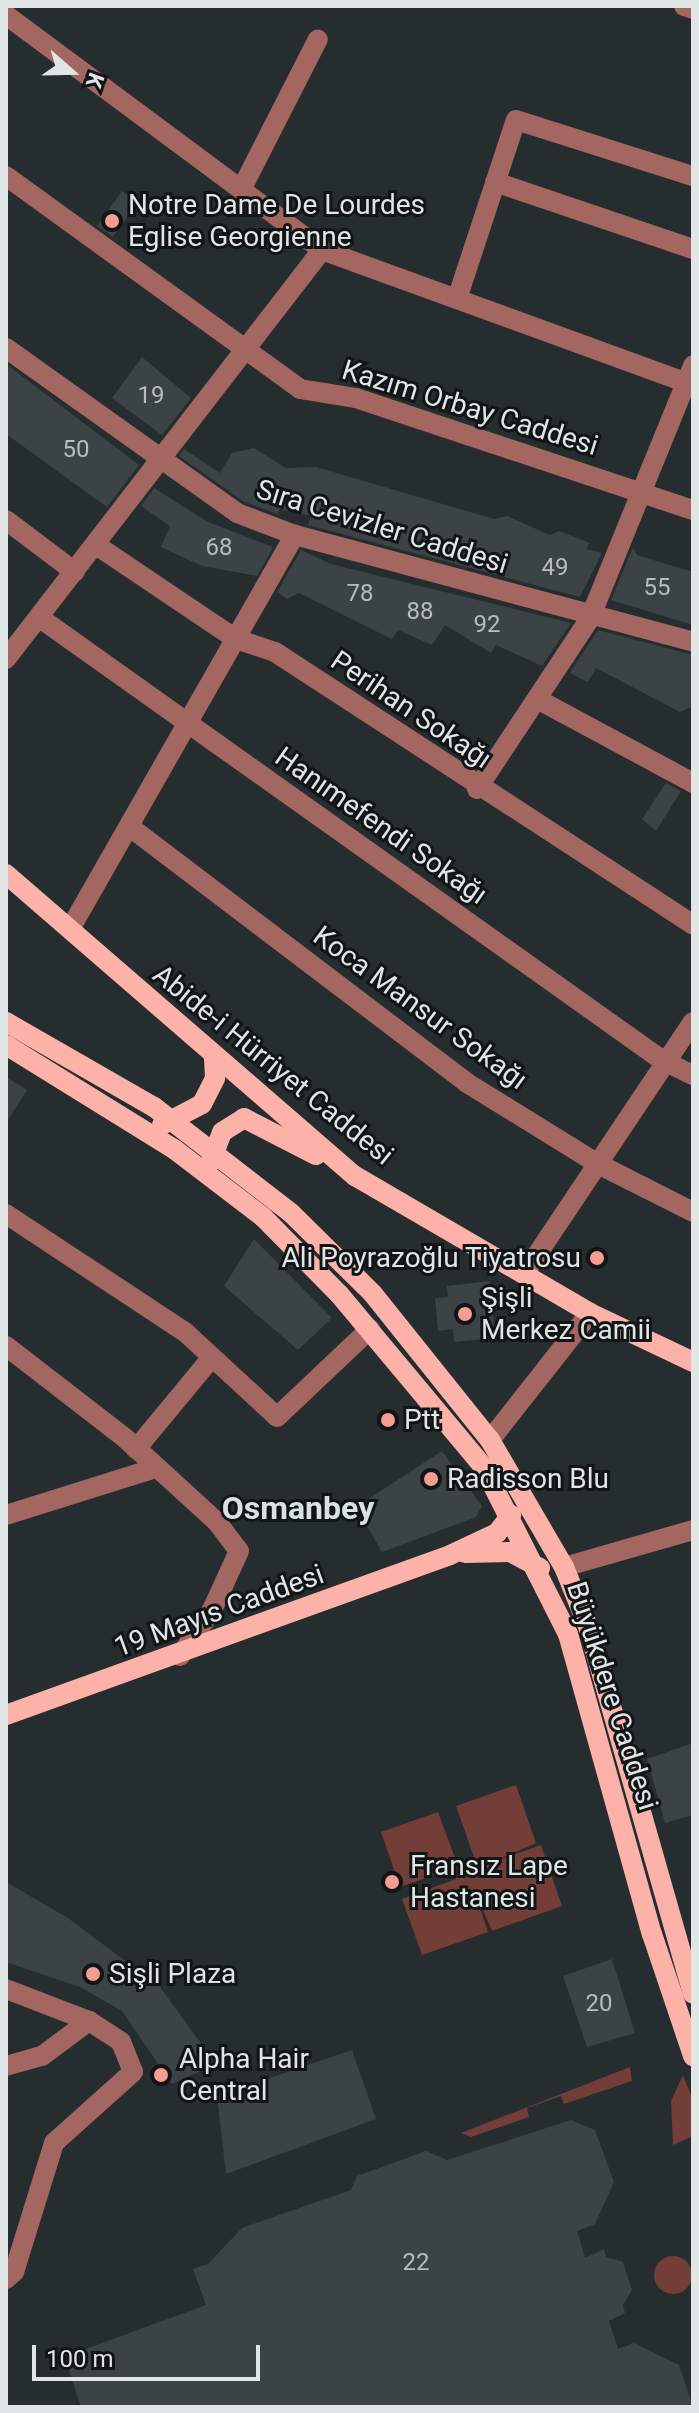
<!DOCTYPE html>
<meta charset="utf-8">
<style>
body{margin:0}
#map{position:relative;width:699px;height:2413px;overflow:hidden;background:#262d2e;font-family:Roboto,sans-serif}
div>[style]{position:absolute}
[style*='--x']{left:calc(var(--x)*1px);top:calc(var(--y)*1px);width:calc(var(--w)*1px);rotate:calc(var(--a)*1deg)}
.green>*{inset:0;background:#733d38}
.round{border-radius:50%}
.building>*{inset:0;background:#3b4344}
.minor>*{height:20px;margin:-10px;padding:0 10px;transform-origin:10px;border-radius:10px;background:#a36661}
.major>*{height:20px;margin:-10px;padding:0 10px;transform-origin:10px;border-radius:10px;background:#fcb1a9}
.dots>*{width:22px;height:22px;translate:-50% -50%;box-sizing:border-box;border:4px solid #121515;border-radius:50%}
span{translate:-50% -50%;white-space:nowrap;text-align:center;line-height:1.15;-webkit-text-stroke:6px #121515;paint-order:stroke}
.number-label{font-size:24px;color:#b7bcbd}
.number-label span{-webkit-text-stroke-width:0}
.poi-label{font-size:28px;color:#e0e5e5}
.left{translate:0 -50%;text-align:left}
.right{translate:-100% -50%;text-align:right}
.street-label{font-size:28px;color:#e0e5e5}
.quarter-label{font-size:32px;color:#d8e2e2;font-weight:700}
.frame{position:absolute;inset:0;border:8px solid #e0e5e5;pointer-events:none}
.north{position:absolute;left:32px;top:32px;width:80px;height:80px;-webkit-text-stroke:6px #121515;paint-order:stroke;rotate:110deg;font-size:22px;font-weight:700;line-height:32px;text-align:center;color:#e0e5e5}
.north::after{content:'';display:block;margin:auto;width:28px;height:36px;background:#e0e5e5;clip-path:polygon(50% 0,100% 100%,50% 72%,0 100%)}
.scale{position:absolute;left:32px;top:2345px;width:228px;height:36px;box-sizing:border-box;border:4px solid #e0e5e5;border-top:0;padding-left:10px;font-size:24px;line-height:28px;white-space:nowrap;color:#e0e5e5;-webkit-text-stroke:6px #121515;paint-order:stroke}
</style>
<div id="map">
<div class="green">
<div style="clip-path:polygon(516px 1785px,536px 1843px,488px 1864px,541px 1845px,562px 1906px,492px 1931px,473px 1887px,488px 1932px,422px 1955px,402px 1899px,456px 1879px,452px 1869px,400px 1887px,381px 1832px,438px 1812px,458px 1866px,475px 1860px,456px 1806px)"></div>
<div style="clip-path:polygon(630px 2067px,632px 2081px,564px 2104px,561px 2096px,527px 2108px,529px 2117px,471px 2137px,461px 2133px)"></div>
<div style="clip-path:polygon(683px 2075px,693px 2100px,693px 2136px,673px 2145px,671px 2101px)"></div>
<div class="round" style="left:654px;top:2256px;width:38px;height:38px"></div>
</div>
<div class="building">
<div style="clip-path:polygon(122px 191px,138px 202px,113px 237px,97px 226px)"></div>
<div style="clip-path:polygon(142px 357px,191px 398px,162px 435px,112px 398px)"></div>
<div style="clip-path:polygon(6px 364px,139px 465px,107px 507px,6px 434px)"></div>
<div style="clip-path:polygon(254px 448px,286px 468px,316px 467px,494px 519px,507px 516px,550px 535px,559px 531px,590px 543px,586px 549px,602px 553px,580px 597px,308px 525px,311px 516px,280px 509px,277px 514px,243px 501px,179px 456px,184px 449px,220px 473px,232px 453px)"></div>
<div style="clip-path:polygon(154px 488px,208px 522px,273px 547px,257px 576px,202px 566px,161px 547px,170px 526px,141px 506px)"></div>
<div style="clip-path:polygon(633px 547px,637px 555px,693px 572px,693px 625px,611px 600px)"></div>
<div style="clip-path:polygon(301px 550px,331px 564px,571px 623px,542px 666px,496px 645px,491px 653px,445px 625px,432px 645px,398px 630px,392px 639px,299px 593px,287px 599px,277px 592px)"></div>
<div style="clip-path:polygon(598px 630px,693px 655px,693px 706px,680px 712px,596px 668px,588px 682px,570px 673px)"></div>
<div style="clip-path:polygon(666px 783px,681px 791px,656px 831px,642px 819px)"></div>
<div style="clip-path:polygon(6px 1077px,27px 1090px,6px 1123px)"></div>
<div style="clip-path:polygon(254px 1239px,332px 1318px,298px 1350px,224px 1286px)"></div>
<div style="clip-path:polygon(490px 1281px,495px 1338px,454px 1342px,453px 1329px,438px 1331px,435px 1298px,448px 1297px,447px 1286px)"></div>
<div style="clip-path:polygon(442px 1451px,482px 1506px,476px 1517px,382px 1552px,356px 1507px)"></div>
<div style="clip-path:polygon(693px 1743px,693px 1815px,665px 1823px,647px 1759px)"></div>
<div style="clip-path:polygon(6px 1882px,68px 1918px,160px 1987px,216px 2064px,172px 2084px,122px 2011px,80px 1987px,6px 1962px)"></div>
<div style="clip-path:polygon(612px 1959px,635px 2033px,587px 2047px,563px 1976px)"></div>
<div style="clip-path:polygon(352px 2050px,376px 2119px,226px 2174px,217px 2096px)"></div>
<div style="clip-path:polygon(571px 2120px,595px 2130px,614px 2182px,595px 2224px,577px 2231px,585px 2258px,604px 2249px,606px 2257px,623px 2262px,632px 2290px,623px 2305px,625px 2313px,609px 2321px,618px 2349px,634px 2343px,679px 2365px,693px 2407px,81px 2407px,68px 2367px,72px 2354px,206px 2305px,193px 2269px,208px 2264px,242px 2228px,351px 2190px,357px 2176px,426px 2151px,447px 2160px)"></div>
</div>
<div class="minor">
<div style="--x:684;--y:6;--w:9;--a:18"></div>
<div style="--x:6;--y:15;--w:394;--a:36.6"></div>
<div style="--x:322;--y:250;--w:395;--a:20"></div>
<div style="--x:6;--y:176;--w:363;--a:35.9"></div>
<div style="--x:300;--y:389;--w:57;--a:9.1"></div>
<div style="--x:356;--y:398;--w:355;--a:18.4"></div>
<div style="--x:495;--y:182;--w:209;--a:18.7"></div>
<div style="--x:241;--y:190;--w:169;--a:-63"></div>
<div style="--x:457;--y:299;--w:188;--a:-71.8"></div>
<div style="--x:516;--y:120;--w:186;--a:17.6"></div>
<div style="--x:6;--y:348;--w:284;--a:35.5"></div>
<div style="--x:237;--y:513;--w:62;--a:20.8"></div>
<div style="--x:295;--y:535;--w:412;--a:15"></div>
<div style="--x:6;--y:520;--w:86;--a:37"></div>
<div style="--x:96;--y:545;--w:169;--a:33.9"></div>
<div style="--x:236;--y:639;--w:41;--a:18.4"></div>
<div style="--x:275;--y:652;--w:499;--a:33.1"></div>
<div style="--x:40;--y:618;--w:763;--a:35.4"></div>
<div style="--x:662;--y:1060;--w:34;--a:26"></div>
<div style="--x:6;--y:659;--w:517;--a:-52.31"></div>
<div style="--x:539;--y:700;--w:175;--a:28.3"></div>
<div style="--x:477;--y:789;--w:205;--a:-56.5"></div>
<div style="--x:590;--y:618;--w:273;--a:-67.8"></div>
<div style="--x:130;--y:827;--w:423;--a:37.2"></div>
<div style="--x:467;--y:1083;--w:156;--a:31.7"></div>
<div style="--x:600;--y:1165;--w:104;--a:26.8"></div>
<div style="--x:70;--y:929;--w:454;--a:-60.3"></div>
<div style="--x:6;--y:1214;--w:214;--a:33.4"></div>
<div style="--x:185;--y:1332;--w:125;--a:42.7"></div>
<div style="--x:277;--y:1417;--w:128;--a:-43.4"></div>
<div style="--x:524;--y:1274;--w:303;--a:-56.2"></div>
<div style="--x:6;--y:1346;--w:150;--a:37.7"></div>
<div style="--x:125;--y:1438;--w:125;--a:42.4"></div>
<div style="--x:217;--y:1522;--w:36;--a:53"></div>
<div style="--x:239;--y:1551;--w:65;--a:114.6"></div>
<div style="--x:212;--y:1610;--w:56;--a:124.8"></div>
<div style="--x:490;--y:1440;--w:162;--a:-51.8"></div>
<div style="--x:136;--y:1449;--w:119;--a:-50.4"></div>
<div style="--x:6;--y:1515;--w:157;--a:-17.4"></div>
<div style="--x:564;--y:1567;--w:134;--a:-16"></div>
<div style="--x:6;--y:1989;--w:89;--a:21.1"></div>
<div style="--x:89;--y:2021;--w:38;--a:33"></div>
<div style="--x:121;--y:2042;--w:32;--a:68"></div>
<div style="--x:133;--y:2072;--w:106;--a:138.1"></div>
<div style="--x:54;--y:2143;--w:135;--a:107.2"></div>
<div style="--x:14;--y:2272;--w:11;--a:139"></div>
<div style="--x:6;--y:2066;--w:37;--a:-16"></div>
<div style="--x:42;--y:2056;--w:59;--a:-36.7"></div>
</div>
<div class="major">
<div style="--x:6;--y:874;--w:462;--a:40.9"></div>
<div style="--x:355;--y:1176;--w:272;--a:30.2"></div>
<div style="--x:590;--y:1313;--w:114;--a:25.4"></div>
<div style="--x:6;--y:1022;--w:171;--a:29.9"></div>
<div style="--x:154;--y:1107;--w:173;--a:37.7"></div>
<div style="--x:291;--y:1213;--w:115;--a:44.6"></div>
<div style="--x:373;--y:1294;--w:187;--a:51.3"></div>
<div style="--x:490;--y:1440;--w:147;--a:59.8"></div>
<div style="--x:564;--y:1567;--w:67;--a:68"></div>
<div style="--x:589;--y:1629;--w:379;--a:74.1"></div>
<div style="--x:6;--y:1045;--w:198;--a:31.8"></div>
<div style="--x:174;--y:1149;--w:112;--a:37.4"></div>
<div style="--x:263;--y:1217;--w:108;--a:45.4"></div>
<div style="--x:339;--y:1294;--w:224;--a:50.1"></div>
<div style="--x:483;--y:1466;--w:188;--a:63.2"></div>
<div style="--x:568;--y:1634;--w:312;--a:74.4"></div>
<div style="--x:652;--y:1934;--w:129;--a:71.4"></div>
<div style="--x:162;--y:1125;--w:45;--a:-27.7"></div>
<div style="--x:202;--y:1104;--w:29;--a:-63"></div>
<div style="--x:215;--y:1078;--w:19;--a:-93"></div>
<div style="--x:211;--y:1161;--w:31;--a:-69"></div>
<div style="--x:222;--y:1132;--w:26;--a:-32"></div>
<div style="--x:244;--y:1118;--w:81;--a:27.2"></div>
<div style="--x:465;--y:1553;--w:45;--a:-1.3"></div>
<div style="--x:510;--y:1552;--w:34;--a:28"></div>
<div style="--x:6;--y:1715;--w:472;--a:-19.8"></div>
<div style="--x:450;--y:1555;--w:52;--a:-25.1"></div>
<div style="--x:497;--y:1533;--w:23;--a:-52"></div>
</div>
<div class="dots">
<div style="left:112px;top:221px;background:#f59c93"></div>
<div style="left:597px;top:1258px;background:#f59c93"></div>
<div style="left:465px;top:1314px;background:#f59c93"></div>
<div style="left:388px;top:1420px;background:#f59c93"></div>
<div style="left:431px;top:1479px;background:#f59c93"></div>
<div style="left:392px;top:1882px;background:#f59c93"></div>
<div style="left:93px;top:1974px;background:#f59c93"></div>
<div style="left:161px;top:2075px;background:#f59c93"></div>
</div>
<div class="number-label">
<span style="left:151px;top:396px">19</span>
<span style="left:76px;top:450px">50</span>
<span style="left:219px;top:548px">68</span>
<span style="left:555px;top:568px">49</span>
<span style="left:657px;top:588px">55</span>
<span style="left:360px;top:594px">78</span>
<span style="left:420px;top:612px">88</span>
<span style="left:487px;top:625px">92</span>
<span style="left:599px;top:2004px">20</span>
<span style="left:416px;top:2263px">22</span>
</div>
<div class="poi-label">
<span class="left" style="left:128px;top:221px">Notre Dame De Lourdes<br>Eglise Georgienne</span>
<span class="right" style="left:581px;top:1258px">Ali Poyrazoğlu Tiyatrosu</span>
<span class="left" style="left:481px;top:1314px">Şişli<br>Merkez Camii</span>
<span class="left" style="left:404px;top:1420px">Ptt</span>
<span class="left" style="left:447px;top:1479px">Radisson Blu</span>
<span class="left" style="left:410px;top:1882px">Fransız Lape<br>Hastanesi</span>
<span class="left" style="left:109px;top:1974px">Sişli Plaza</span>
<span class="left" style="left:179px;top:2075px">Alpha Hair<br>Central</span>
</div>
<div class="street-label">
<span style="left:470px;top:408px;rotate:17deg">Kazım Orbay Caddesi</span>
<span style="left:382px;top:527px;rotate:17deg">Sıra Cevizler Caddesi</span>
<span style="left:411px;top:710px;rotate:34deg">Perihan Sokağı</span>
<span style="left:381px;top:826px;rotate:35deg">Hanımefendi Sokağı</span>
<span style="left:420px;top:1008px;rotate:36deg">Koca Mansur Sokağı</span>
<span style="left:273px;top:1065px;rotate:39deg">Abide-i Hürriyet Caddesi</span>
<span style="left:219px;top:1611px;rotate:-20deg">19 Mayıs Caddesi</span>
<span style="left:612px;top:1696px;rotate:72deg">Büyükdere Caddesi</span>
</div>
<div class="quarter-label">
<span style="left:298px;top:1508px">Osmanbey</span>
</div>
<div class="frame"></div>
<div class="north">K</div>
<div class="scale">100 m</div>
</div>
